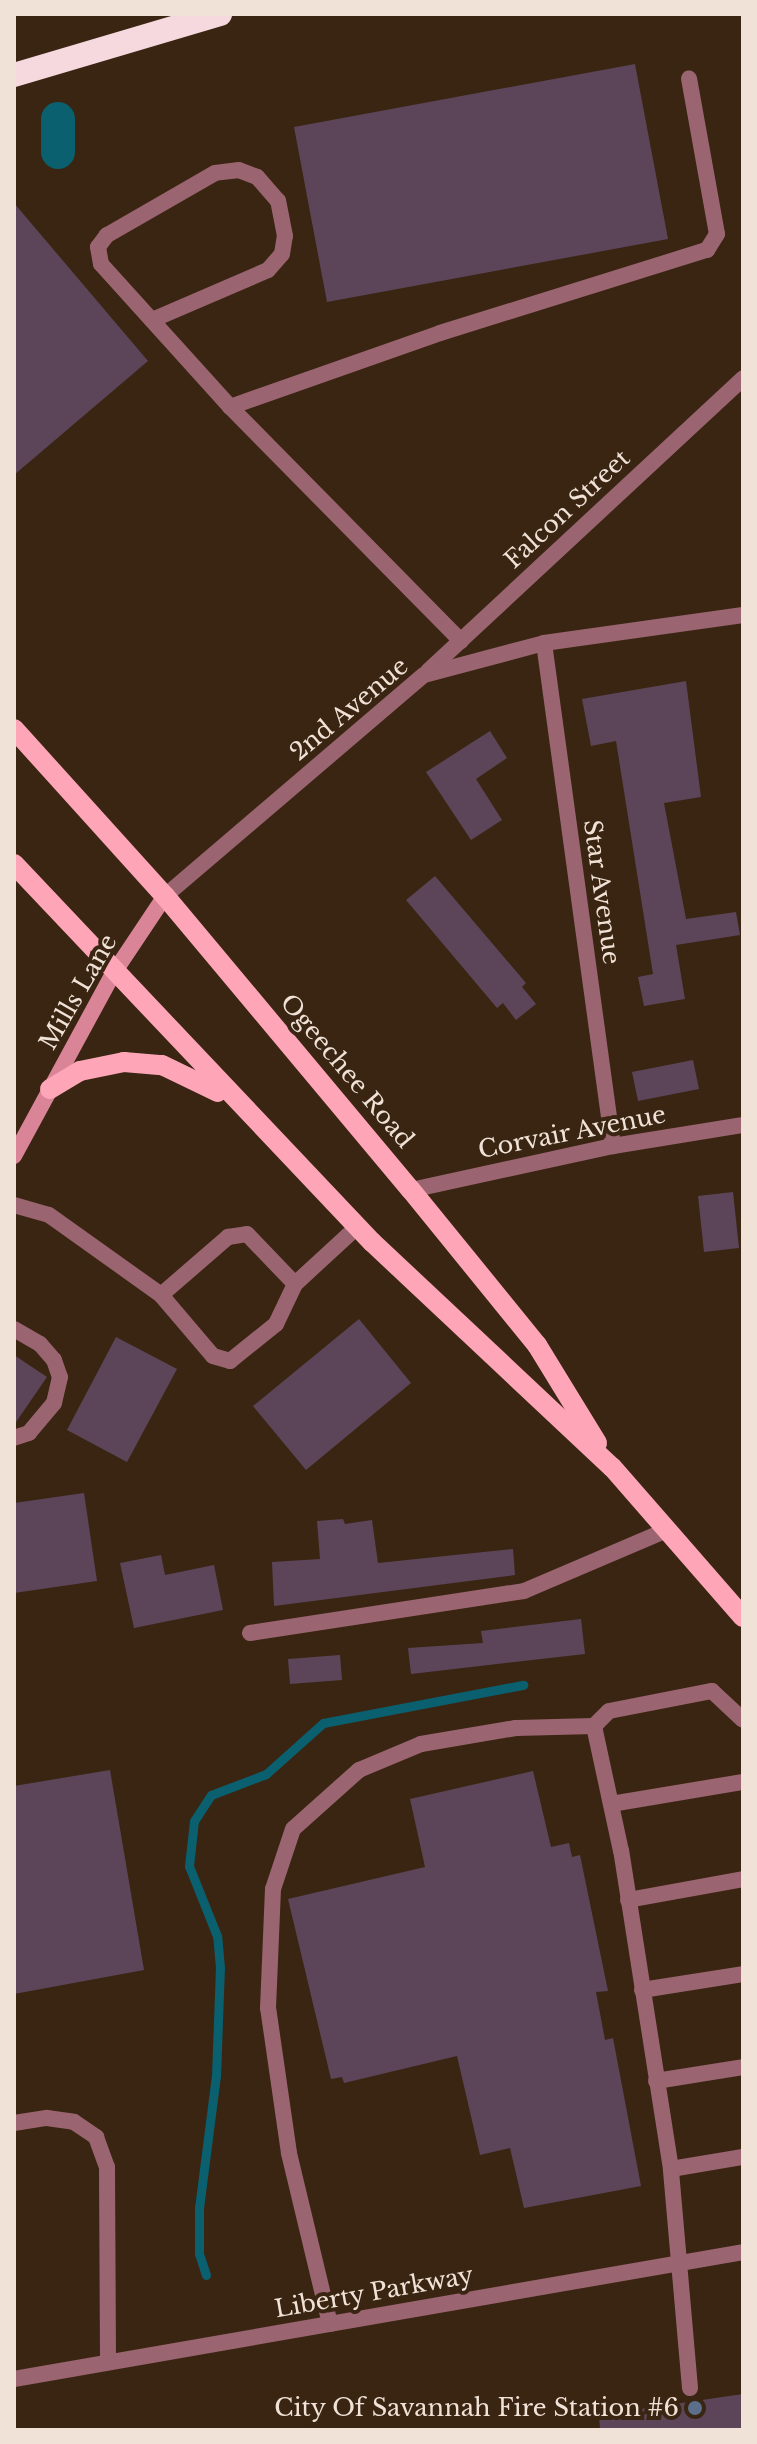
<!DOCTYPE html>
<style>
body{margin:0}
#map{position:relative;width:757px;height:2444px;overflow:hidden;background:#3a2512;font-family:"Libre Baskerville",serif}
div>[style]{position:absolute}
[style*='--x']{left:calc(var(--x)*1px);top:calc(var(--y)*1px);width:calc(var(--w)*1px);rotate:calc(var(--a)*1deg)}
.stream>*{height:9px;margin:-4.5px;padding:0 4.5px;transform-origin:4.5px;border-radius:4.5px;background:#0a606f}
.canal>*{height:34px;margin:-17px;padding:0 17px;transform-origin:17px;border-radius:17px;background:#0a606f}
.building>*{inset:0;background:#5c4559}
.service>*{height:16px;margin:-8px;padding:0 8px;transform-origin:8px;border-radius:8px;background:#9a6570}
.minor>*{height:16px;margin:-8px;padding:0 8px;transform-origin:8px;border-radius:8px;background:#9a6570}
.tertiary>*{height:16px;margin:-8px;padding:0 8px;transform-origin:8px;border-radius:8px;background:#9a6570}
.secondary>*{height:16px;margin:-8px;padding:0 8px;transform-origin:8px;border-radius:8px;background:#da8597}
.primary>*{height:20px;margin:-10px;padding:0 10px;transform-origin:10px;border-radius:10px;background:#fea6b8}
.motorway>*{height:24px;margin:-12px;padding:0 12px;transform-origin:12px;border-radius:12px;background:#f5d9de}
.dots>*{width:22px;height:22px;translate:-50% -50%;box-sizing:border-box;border:4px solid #3a2512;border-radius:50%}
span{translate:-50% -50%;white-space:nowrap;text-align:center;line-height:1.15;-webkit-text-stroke:8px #3a2512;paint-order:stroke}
.street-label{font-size:24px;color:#f1e2d7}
.poi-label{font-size:24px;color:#f1e2d7}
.right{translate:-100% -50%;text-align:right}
.frame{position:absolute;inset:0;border:16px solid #f1e2d7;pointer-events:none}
</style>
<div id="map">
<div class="stream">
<div style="--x:206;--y:2275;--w:22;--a:-108"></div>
<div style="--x:199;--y:2254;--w:46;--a:-90"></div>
<div style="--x:199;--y:2208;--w:133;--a:-82.7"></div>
<div style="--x:216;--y:2076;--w:108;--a:-87.9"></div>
<div style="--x:220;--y:1968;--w:32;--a:-95"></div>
<div style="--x:217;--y:1936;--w:75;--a:-111.8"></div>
<div style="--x:189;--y:1866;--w:45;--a:-83.7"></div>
<div style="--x:194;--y:1821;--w:31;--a:-57"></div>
<div style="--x:211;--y:1795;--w:59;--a:-20.9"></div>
<div style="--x:266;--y:1774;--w:76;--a:-41.8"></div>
<div style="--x:323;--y:1723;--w:204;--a:-10.8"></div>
</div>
<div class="canal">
<div style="--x:58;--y:152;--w:33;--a:-90"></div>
</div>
<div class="building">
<div style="clip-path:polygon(635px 64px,668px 239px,327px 302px,294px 127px)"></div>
<div style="clip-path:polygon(14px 203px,148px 361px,14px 475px)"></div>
<div style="clip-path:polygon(686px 681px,701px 797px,664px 803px,686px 919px,736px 912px,740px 935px,676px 945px,685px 999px,644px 1006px,638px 977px,653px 974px,616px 741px,591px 746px,582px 699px)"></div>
<div style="clip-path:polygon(490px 731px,507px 758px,476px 779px,502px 820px,471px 840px,426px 772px)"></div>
<div style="clip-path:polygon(435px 876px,526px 983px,522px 987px,536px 1004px,516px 1020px,503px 1003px,497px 1008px,406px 900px)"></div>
<div style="clip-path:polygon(693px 1060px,699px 1089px,638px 1101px,632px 1072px)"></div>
<div style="clip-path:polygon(733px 1192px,739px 1248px,704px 1252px,698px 1196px)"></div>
<div style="clip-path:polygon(359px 1319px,411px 1383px,306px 1470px,253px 1406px)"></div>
<div style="clip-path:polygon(116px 1337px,177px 1369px,127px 1462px,67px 1430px)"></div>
<div style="clip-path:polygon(14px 1355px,47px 1377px,14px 1425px)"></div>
<div style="clip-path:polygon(84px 1493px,97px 1581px,14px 1593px,14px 1503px)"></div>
<div style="clip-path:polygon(343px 1519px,345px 1524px,372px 1520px,378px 1563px,513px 1549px,515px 1575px,274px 1606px,272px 1562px,320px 1559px,317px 1521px)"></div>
<div style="clip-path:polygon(161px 1555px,165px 1575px,214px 1565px,223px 1610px,134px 1628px,120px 1563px)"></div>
<div style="clip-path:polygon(581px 1619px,585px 1654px,411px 1674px,408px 1648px,483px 1643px,481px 1631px)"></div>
<div style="clip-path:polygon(340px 1655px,342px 1680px,290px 1684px,288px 1659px)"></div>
<div style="clip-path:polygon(110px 1770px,144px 1970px,14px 1994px,14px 1786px)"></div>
<div style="clip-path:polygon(533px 1771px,551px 1847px,569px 1843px,572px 1857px,580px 1855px,608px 1991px,596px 1992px,605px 2040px,613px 2038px,641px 2186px,524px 2208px,510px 2148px,480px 2155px,457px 2056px,344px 2083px,342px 2077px,331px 2079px,288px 1899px,425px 1867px,410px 1799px)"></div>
<div style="clip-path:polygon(743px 2394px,743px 2430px,600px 2430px,599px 2415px)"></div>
</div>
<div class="service">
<div style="--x:152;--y:320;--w:126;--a:-23.3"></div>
<div style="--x:268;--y:270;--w:21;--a:-49"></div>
<div style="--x:282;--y:254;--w:18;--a:-81"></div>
<div style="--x:285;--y:236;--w:36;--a:-101"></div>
<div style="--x:278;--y:201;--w:32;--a:-131"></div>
<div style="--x:257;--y:177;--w:19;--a:-159"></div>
<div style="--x:239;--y:170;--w:24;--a:173"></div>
<div style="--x:215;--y:173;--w:125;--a:150.1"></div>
<div style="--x:107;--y:235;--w:15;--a:127"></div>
<div style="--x:98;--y:247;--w:17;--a:80"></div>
<div style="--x:101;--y:264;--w:193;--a:47.9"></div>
<div style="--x:461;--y:641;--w:329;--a:-134.6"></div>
<div style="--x:230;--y:407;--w:223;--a:-19.4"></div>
<div style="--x:440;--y:333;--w:280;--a:-17.3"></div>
<div style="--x:707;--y:250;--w:19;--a:-58"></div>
<div style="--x:717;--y:234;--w:158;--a:-100.2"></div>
<div style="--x:14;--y:1205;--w:36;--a:16"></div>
<div style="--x:49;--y:1215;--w:138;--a:35.5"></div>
<div style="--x:161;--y:1295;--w:89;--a:-40.9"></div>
<div style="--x:228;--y:1237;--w:19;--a:-9"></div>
<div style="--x:247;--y:1234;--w:69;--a:46.2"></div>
<div style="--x:295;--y:1284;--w:84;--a:-42.6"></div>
<div style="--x:161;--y:1295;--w:80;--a:49.6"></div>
<div style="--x:213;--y:1356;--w:18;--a:16"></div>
<div style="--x:230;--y:1361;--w:59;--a:-38.8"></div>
<div style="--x:276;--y:1324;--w:44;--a:-64.6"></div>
<div style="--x:14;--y:1329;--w:30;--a:30"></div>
<div style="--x:40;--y:1344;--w:21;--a:49"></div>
<div style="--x:54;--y:1360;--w:18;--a:71"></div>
<div style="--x:60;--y:1377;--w:27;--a:103"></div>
<div style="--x:54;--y:1403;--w:39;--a:130"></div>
<div style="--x:29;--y:1433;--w:16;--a:162"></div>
<div style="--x:250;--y:1633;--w:277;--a:-8.7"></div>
<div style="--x:524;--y:1591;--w:155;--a:-23.1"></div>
<div style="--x:611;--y:1804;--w:134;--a:-9.5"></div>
<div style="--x:628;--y:1900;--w:117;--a:-10.3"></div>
<div style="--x:642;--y:1990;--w:102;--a:-9"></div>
<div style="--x:656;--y:2081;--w:88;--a:-9.1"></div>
<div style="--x:14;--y:2123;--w:33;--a:-9"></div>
<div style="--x:47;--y:2118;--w:27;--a:8"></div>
<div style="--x:74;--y:2122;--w:27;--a:34"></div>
<div style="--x:96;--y:2137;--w:32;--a:70"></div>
<div style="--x:107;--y:2167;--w:195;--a:89.7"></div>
<div style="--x:671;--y:2169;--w:73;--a:-9.5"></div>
<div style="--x:330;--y:2324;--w:176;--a:-103.5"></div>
<div style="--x:289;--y:2153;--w:147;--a:-98.2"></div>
<div style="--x:268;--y:2008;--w:119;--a:-87.6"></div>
<div style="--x:273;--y:1889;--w:63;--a:-71.6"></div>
<div style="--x:293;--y:1829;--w:89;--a:-41.8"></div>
<div style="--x:359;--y:1770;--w:67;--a:-22.8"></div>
<div style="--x:421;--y:1744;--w:96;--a:-9.6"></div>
<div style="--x:516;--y:1728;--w:78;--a:-1.5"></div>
<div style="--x:690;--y:2388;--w:220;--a:-95"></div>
<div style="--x:671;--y:2169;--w:322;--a:-98.9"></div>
<div style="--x:621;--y:1851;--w:128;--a:-102.2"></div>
<div style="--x:594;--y:1726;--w:21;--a:-45"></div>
<div style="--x:609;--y:1711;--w:105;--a:-11"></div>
<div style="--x:712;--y:1691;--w:42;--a:43.1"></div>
</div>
<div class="minor">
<div style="--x:544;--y:643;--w:508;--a:82.19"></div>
<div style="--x:428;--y:671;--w:430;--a:-42.9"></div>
<div style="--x:165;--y:896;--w:340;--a:-40.5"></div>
<div style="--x:424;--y:675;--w:124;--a:-14.9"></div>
<div style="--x:544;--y:643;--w:201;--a:-8"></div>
<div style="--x:411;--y:1190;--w:207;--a:-12.3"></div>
<div style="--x:613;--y:1146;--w:132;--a:-9.2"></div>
</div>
<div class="tertiary">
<div style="--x:14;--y:2379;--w:740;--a:-9.88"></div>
</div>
<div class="secondary">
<div style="--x:14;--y:1156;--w:207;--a:-61.5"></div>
<div style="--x:113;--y:974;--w:94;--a:-56.3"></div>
</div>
<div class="primary">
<div style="--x:14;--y:729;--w:225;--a:47.9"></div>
<div style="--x:165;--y:896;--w:383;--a:50.1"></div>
<div style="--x:411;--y:1190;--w:200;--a:50.9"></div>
<div style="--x:537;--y:1345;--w:115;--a:58.5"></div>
<div style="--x:14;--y:864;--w:521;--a:46.56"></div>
<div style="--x:372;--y:1242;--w:329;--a:43.2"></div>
<div style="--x:612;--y:1467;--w:199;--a:48.9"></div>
<div style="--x:50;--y:1089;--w:35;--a:-31"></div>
<div style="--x:80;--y:1071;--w:45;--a:-11.6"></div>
<div style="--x:124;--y:1062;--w:38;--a:5"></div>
<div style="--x:162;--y:1065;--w:62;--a:25.7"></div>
</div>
<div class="motorway">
<div style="--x:14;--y:75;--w:215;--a:-16.5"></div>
</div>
<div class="dots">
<div style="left:695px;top:2408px;background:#5c6f8a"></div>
</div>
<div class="street-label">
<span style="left:567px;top:509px;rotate:-43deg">Falcon Street</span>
<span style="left:349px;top:709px;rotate:-40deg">2nd Avenue</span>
<span style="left:602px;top:892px;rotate:82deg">Star Avenue</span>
<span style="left:78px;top:992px;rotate:-60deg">Mills Lane</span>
<span style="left:347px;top:1071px;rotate:50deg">Ogeechee Road</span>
<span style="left:572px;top:1132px;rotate:-11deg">Corvair Avenue</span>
<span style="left:374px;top:2292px;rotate:-10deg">Liberty Parkway</span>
</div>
<div class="poi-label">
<span class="right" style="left:679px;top:2408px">City Of Savannah Fire Station #6</span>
</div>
<div class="frame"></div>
</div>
